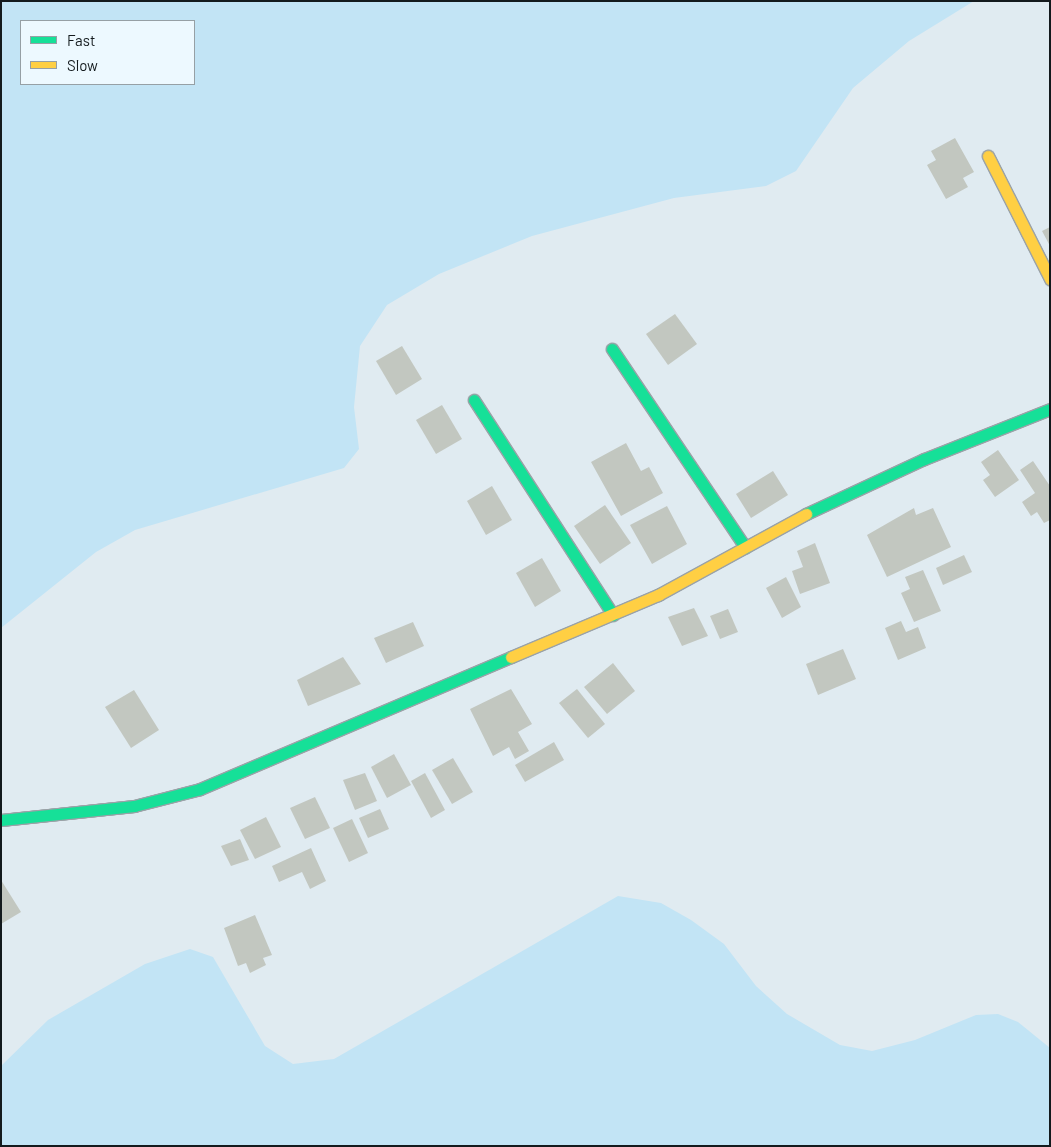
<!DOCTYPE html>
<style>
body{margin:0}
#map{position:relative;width:1051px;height:1147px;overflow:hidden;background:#e0ebf1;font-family:Barlow,sans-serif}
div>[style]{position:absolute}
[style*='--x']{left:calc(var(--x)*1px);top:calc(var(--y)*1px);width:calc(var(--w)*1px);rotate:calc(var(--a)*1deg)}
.green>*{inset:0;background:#c2e4f5}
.building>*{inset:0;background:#c2c7c0}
.roads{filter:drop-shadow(1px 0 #9aa2a7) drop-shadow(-1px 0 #9aa2a7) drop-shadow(0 1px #9aa2a7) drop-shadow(0 -1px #9aa2a7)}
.fast>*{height:11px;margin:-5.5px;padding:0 5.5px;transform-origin:5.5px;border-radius:5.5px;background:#16e098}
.slow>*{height:11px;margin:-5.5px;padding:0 5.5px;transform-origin:5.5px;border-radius:5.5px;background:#ffcf43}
span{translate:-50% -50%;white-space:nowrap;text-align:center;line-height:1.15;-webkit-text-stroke:4px #edf9ff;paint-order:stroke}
.frame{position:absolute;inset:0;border:2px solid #131a1d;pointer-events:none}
.legend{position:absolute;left:20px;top:20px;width:175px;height:65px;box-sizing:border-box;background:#edf9ff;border:1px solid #96a0a5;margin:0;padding:6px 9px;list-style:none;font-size:15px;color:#131a1d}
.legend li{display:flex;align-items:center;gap:10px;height:25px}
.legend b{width:25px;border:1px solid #96a0a5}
</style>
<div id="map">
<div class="green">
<div style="clip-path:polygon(evenodd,1px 1px,974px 1px,909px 41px,853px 88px,796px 171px,766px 186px,674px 198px,532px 236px,439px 274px,387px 305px,360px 346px,354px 407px,359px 449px,344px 468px,135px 530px,96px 552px,1px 628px,1px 1px,194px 21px,194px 84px,21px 84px,21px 21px,194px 21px)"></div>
<div style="clip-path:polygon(618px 896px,661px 903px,691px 920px,724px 944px,756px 986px,787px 1014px,840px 1045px,872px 1051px,915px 1040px,976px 1015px,998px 1014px,1018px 1022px,1050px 1048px,1050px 1146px,1px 1146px,1px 1066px,48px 1020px,145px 964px,190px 949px,213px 957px,265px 1046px,293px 1064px,334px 1059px)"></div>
</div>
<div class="building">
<div style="clip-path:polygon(955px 138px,974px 172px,963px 178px,968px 187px,946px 199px,927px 165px,936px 160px,931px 151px)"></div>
<div style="clip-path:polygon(1050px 227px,1050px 246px,1042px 231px)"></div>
<div style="clip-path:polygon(675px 314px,697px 344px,668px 365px,646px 334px)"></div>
<div style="clip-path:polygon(402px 346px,422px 379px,396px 395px,376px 361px)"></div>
<div style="clip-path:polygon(442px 405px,462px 439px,436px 454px,416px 420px)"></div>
<div style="clip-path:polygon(626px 443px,641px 471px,649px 467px,663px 493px,621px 516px,591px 462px)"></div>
<div style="clip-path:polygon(998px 450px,1019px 480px,995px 497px,983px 480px,990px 475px,981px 462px)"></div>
<div style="clip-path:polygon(1033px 461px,1050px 486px,1050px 520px,1044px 523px,1037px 512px,1031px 516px,1022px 502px,1035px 493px,1020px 470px)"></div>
<div style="clip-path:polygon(773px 471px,788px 495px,751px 518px,736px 494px)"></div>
<div style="clip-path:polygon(492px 486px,512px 520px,486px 535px,467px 501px)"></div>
<div style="clip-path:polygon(605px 505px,631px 543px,600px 564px,574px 526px)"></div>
<div style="clip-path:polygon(667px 506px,687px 544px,652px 564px,630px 525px)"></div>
<div style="clip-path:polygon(914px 508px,916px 515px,933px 508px,951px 547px,887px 577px,867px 535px)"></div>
<div style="clip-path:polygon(815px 543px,830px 583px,800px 594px,792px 571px,803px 567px,797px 551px)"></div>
<div style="clip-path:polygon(964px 555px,972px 572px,943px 585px,936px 568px)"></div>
<div style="clip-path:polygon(542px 558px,561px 591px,535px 607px,516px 573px)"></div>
<div style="clip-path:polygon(923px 570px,941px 611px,914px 622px,901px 593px,910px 589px,905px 577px)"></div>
<div style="clip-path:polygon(786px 577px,801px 607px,782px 618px,766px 588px)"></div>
<div style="clip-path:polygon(694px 608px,708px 636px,682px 646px,668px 617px)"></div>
<div style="clip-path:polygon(728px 609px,738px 632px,720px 639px,710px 616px)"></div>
<div style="clip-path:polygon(901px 621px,906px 632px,918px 627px,926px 648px,898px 660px,885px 628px)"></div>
<div style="clip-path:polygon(413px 622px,424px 646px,386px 663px,374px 638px)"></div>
<div style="clip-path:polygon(843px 649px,856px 679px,818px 695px,806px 664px)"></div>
<div style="clip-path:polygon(343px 657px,361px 684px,308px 706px,297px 680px)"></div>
<div style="clip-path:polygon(613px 663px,635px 691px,607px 714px,584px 687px)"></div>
<div style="clip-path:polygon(511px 689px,532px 724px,518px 732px,529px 751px,515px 759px,509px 747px,493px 756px,470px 709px)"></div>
<div style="clip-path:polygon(577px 689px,605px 724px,588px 738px,559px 703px)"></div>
<div style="clip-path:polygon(134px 690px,159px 730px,131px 748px,105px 707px)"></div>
<div style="clip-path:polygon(554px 742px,564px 760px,525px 782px,515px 765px)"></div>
<div style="clip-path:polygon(394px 754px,411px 785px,387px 798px,371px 767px)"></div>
<div style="clip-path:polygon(453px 758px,473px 792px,452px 804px,432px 770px)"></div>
<div style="clip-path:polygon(365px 773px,377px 801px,355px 810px,343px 780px)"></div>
<div style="clip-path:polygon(425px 773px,445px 810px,431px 818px,411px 781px)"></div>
<div style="clip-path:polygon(315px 797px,330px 828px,305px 839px,290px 808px)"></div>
<div style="clip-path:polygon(380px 809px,389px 829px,368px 838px,359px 818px)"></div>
<div style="clip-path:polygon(266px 817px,281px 847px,255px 859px,240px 830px)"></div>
<div style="clip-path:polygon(352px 819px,368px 853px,349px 862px,333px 828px)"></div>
<div style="clip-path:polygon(240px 839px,249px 860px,231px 866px,221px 846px)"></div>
<div style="clip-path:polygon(311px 848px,326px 881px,310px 889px,302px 872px,279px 882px,272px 866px)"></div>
<div style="clip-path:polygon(1px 880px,21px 912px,1px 924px)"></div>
<div style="clip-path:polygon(255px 915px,272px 955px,263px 958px,266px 965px,250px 973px,246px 963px,238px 966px,224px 928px)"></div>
</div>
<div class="roads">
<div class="fast">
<div style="--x:612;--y:349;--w:239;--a:56.1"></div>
<div style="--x:474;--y:400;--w:256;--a:57.1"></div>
<div style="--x:806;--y:514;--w:130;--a:-25"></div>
<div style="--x:924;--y:459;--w:136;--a:-21.6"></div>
<div style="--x:1;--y:820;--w:134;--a:-6"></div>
<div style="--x:134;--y:806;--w:68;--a:-14.4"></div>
<div style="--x:200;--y:789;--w:338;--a:-23"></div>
</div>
<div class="slow">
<div style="--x:988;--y:156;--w:138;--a:63.2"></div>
<div style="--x:511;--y:657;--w:160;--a:-22.9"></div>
<div style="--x:658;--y:595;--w:169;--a:-28.7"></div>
</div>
</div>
<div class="frame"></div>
<ul class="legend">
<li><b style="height:6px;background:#16e098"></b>Fast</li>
<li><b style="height:6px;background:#ffcf43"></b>Slow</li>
</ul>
</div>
